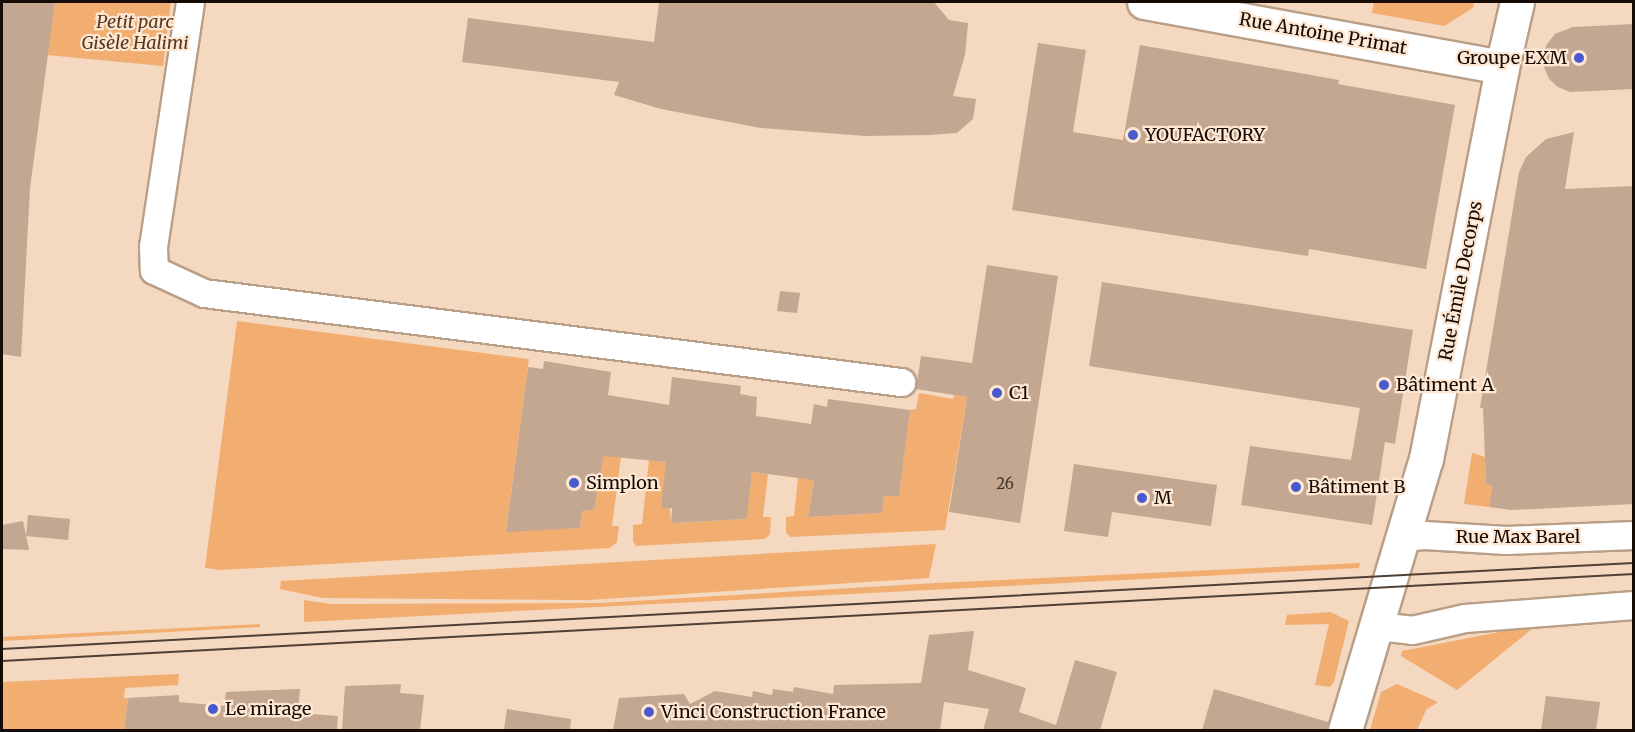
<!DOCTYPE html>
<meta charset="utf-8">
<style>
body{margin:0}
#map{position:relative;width:1635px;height:732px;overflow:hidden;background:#f5d8c0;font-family:Merriweather,serif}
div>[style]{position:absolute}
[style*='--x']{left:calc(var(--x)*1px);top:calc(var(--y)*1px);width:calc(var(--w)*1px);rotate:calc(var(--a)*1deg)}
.green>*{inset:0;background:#f2ad70}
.building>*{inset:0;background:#c3a790}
.roads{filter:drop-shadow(2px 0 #ba9f88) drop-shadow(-2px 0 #ba9f88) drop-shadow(0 2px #ba9f88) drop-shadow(0 -2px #ba9f88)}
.street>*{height:27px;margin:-13.5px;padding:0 13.5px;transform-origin:13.5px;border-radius:13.5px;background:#fff}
.secondary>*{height:33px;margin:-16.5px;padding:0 16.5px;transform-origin:16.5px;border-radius:16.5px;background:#fff}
.tram>*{height:1.5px;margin:-0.75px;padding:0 0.75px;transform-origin:0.75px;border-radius:0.75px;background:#4f4035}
.dots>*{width:16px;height:16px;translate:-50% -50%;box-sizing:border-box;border:3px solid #fee7d3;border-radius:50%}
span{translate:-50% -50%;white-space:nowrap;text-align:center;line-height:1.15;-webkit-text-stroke:4.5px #fee7d3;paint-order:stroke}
.number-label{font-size:15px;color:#413328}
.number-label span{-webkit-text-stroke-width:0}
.park-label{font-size:18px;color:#56381d;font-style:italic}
.street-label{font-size:18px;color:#160c05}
.poi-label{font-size:18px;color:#160c05}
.right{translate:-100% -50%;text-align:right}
.left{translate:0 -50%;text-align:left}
.frame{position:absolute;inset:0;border:3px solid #160c05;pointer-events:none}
</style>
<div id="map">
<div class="green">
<div style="clip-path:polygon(55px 2px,171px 2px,163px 66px,47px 55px)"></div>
<div style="clip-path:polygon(1374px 2px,1474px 2px,1473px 8px,1444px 26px,1372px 13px)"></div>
<div style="clip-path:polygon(237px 321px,529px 359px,506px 531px,580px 528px,582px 511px,594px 510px,604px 455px,621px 457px,612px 526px,619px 526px,617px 542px,610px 548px,221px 570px,205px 568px)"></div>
<div style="clip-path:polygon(919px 393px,953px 399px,954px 395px,967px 397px,945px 530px,791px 537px,786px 533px,786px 517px,794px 516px,798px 478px,814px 479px,808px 517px,882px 513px,884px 496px,899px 495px,910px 410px,916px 409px)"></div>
<div style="clip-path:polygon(1472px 453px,1485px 457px,1486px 484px,1492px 486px,1489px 507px,1464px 504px)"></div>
<div style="clip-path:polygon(649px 460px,666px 462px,671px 523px,747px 519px,752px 472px,768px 474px,763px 517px,771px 517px,770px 534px,765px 539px,636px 546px,633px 541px,633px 525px,642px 524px)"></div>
<div style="clip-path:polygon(936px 544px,929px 578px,589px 600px,323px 598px,280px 589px,281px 581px)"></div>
<div style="clip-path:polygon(1360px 563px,1359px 568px,304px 622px,304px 600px,331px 604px,600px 603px,936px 583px)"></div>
<div style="clip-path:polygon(1330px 612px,1349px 621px,1334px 682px,1330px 687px,1315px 685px,1329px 624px,1285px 625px,1287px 615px)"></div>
<div style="clip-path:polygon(1555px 621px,1533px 628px,1457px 690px,1401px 656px,1402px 651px)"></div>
<div style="clip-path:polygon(260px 624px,260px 627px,2px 641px,2px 637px)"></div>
<div style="clip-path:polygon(179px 674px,178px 685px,125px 688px,124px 698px,128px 698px,124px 730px,2px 730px,2px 682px)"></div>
<div style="clip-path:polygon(1397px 684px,1438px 702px,1426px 710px,1417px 730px,1370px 730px,1381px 692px)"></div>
</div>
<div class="building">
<div style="clip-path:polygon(2px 2px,55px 2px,30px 188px,21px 357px,2px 354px)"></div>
<div style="clip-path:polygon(659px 2px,934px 2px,949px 20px,968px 23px,965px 55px,953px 96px,976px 99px,973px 119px,957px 133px,929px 135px,865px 136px,761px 128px,661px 109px,614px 95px,619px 82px,462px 62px,468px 18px,654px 42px)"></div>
<div style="clip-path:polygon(1634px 24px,1634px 89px,1570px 92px,1558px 87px,1549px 79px,1544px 67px,1543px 55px,1547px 44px,1555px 34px,1573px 27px)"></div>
<div style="clip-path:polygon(1038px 43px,1086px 50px,1073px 132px,1123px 140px,1140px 45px,1339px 80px,1338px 84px,1455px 105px,1426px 269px,1309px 249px,1308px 256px,1012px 210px)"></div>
<div style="clip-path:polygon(1574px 132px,1565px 189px,1634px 186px,1634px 504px,1512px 510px,1489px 507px,1492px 486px,1486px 484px,1483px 408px,1480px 408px,1519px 172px,1526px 157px,1546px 139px)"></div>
<div style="clip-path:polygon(987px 265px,1058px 276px,1020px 523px,949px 512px,967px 397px,916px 389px,921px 356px,972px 363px)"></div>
<div style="clip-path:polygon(1102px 282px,1413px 330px,1395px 444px,1385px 442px,1372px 525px,1241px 505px,1250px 446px,1351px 460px,1360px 408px,1089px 366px)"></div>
<div style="clip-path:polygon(780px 291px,800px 293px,797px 313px,777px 311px)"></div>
<div style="clip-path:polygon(544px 361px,611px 372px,608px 395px,669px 405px,672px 377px,741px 386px,740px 394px,757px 397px,756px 416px,811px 424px,814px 404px,827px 407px,828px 399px,910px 410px,899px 496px,884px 496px,882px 513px,808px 517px,814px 480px,752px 472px,747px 519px,671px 523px,672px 508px,661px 509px,666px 462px,604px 456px,594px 510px,582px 511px,580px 528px,506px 532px,528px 367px,543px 369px)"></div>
<div style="clip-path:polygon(1074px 464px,1217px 485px,1211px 526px,1112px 512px,1108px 537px,1064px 531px)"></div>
<div style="clip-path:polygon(28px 515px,70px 519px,68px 540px,26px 536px)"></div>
<div style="clip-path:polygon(23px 521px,29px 550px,2px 549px,2px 525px)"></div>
<div style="clip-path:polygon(974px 631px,968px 670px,1026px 688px,1019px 712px,1056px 725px,1075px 660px,1117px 672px,1100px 730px,983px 730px,989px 709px,944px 702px,940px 730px,613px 730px,619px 698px,684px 694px,690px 704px,715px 691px,752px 697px,753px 691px,772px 695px,773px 689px,793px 692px,794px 687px,833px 694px,834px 685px,921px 683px,929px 635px)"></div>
<div style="clip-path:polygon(401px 684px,400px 693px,424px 695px,420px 730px,342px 730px,345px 686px)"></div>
<div style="clip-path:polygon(300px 689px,298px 713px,338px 716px,337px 730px,124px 730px,128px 698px,179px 695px,179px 702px,224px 706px,226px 692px)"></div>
<div style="clip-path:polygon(1214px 689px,1328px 722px,1327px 730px,1202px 730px)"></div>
<div style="clip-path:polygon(1546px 696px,1600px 702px,1596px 730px,1541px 730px)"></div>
<div style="clip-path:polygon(507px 709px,571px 719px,570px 730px,504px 730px)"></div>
</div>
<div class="roads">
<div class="street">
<div style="--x:190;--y:2;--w:247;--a:98.6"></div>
<div style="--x:153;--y:246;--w:24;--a:88"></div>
<div style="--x:154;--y:270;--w:55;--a:24.7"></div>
<div style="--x:204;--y:293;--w:703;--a:7.28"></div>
<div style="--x:1402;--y:537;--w:22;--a:-5"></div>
<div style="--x:1424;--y:535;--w:82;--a:3.5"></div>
<div style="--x:1506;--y:540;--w:128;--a:-2.2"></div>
<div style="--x:1376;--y:626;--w:36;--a:6"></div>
<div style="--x:1412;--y:630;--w:54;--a:-12.8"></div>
<div style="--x:1465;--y:618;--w:169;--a:-4.4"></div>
</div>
<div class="secondary">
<div style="--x:1144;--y:2;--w:364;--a:10.3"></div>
<div style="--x:1345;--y:730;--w:283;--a:-73.4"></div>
<div style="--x:1426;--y:459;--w:399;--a:-79"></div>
<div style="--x:1502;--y:67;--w:67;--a:-77"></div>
</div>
</div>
<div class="tram">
<div style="--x:2;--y:649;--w:1634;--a:-3.02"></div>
<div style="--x:2;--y:661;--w:1634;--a:-3.05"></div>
</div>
<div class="dots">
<div style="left:1579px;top:58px;background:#485ace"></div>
<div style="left:1133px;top:135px;background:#485ace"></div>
<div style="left:1384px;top:385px;background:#485ace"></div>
<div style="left:997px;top:393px;background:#485ace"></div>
<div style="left:574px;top:483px;background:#485ace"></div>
<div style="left:1296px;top:487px;background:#485ace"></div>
<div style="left:1142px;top:498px;background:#485ace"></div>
<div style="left:213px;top:709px;background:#485ace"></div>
<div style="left:649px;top:712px;background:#485ace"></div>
</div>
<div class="number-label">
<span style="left:1005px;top:484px">26</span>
</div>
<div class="park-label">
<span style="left:135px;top:33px">Petit parc<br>Gisèle Halimi</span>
</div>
<div class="street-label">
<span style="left:1323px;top:34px;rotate:10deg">Rue Antoine Primat</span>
<span style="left:1461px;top:281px;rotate:-79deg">Rue Émile Decorps</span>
<span style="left:1518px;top:537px">Rue Max Barel</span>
</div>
<div class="poi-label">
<span class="right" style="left:1567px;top:58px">Groupe EXM</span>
<span class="left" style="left:1145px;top:135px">YOUFACTORY</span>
<span class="left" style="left:1396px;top:385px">Bâtiment A</span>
<span class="left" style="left:1009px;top:393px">C1</span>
<span class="left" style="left:586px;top:483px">Simplon</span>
<span class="left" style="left:1308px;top:487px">Bâtiment B</span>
<span class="left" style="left:1154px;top:498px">M</span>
<span class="left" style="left:225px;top:709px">Le mirage</span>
<span class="left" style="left:661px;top:712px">Vinci Construction France</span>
</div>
<div class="frame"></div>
</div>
